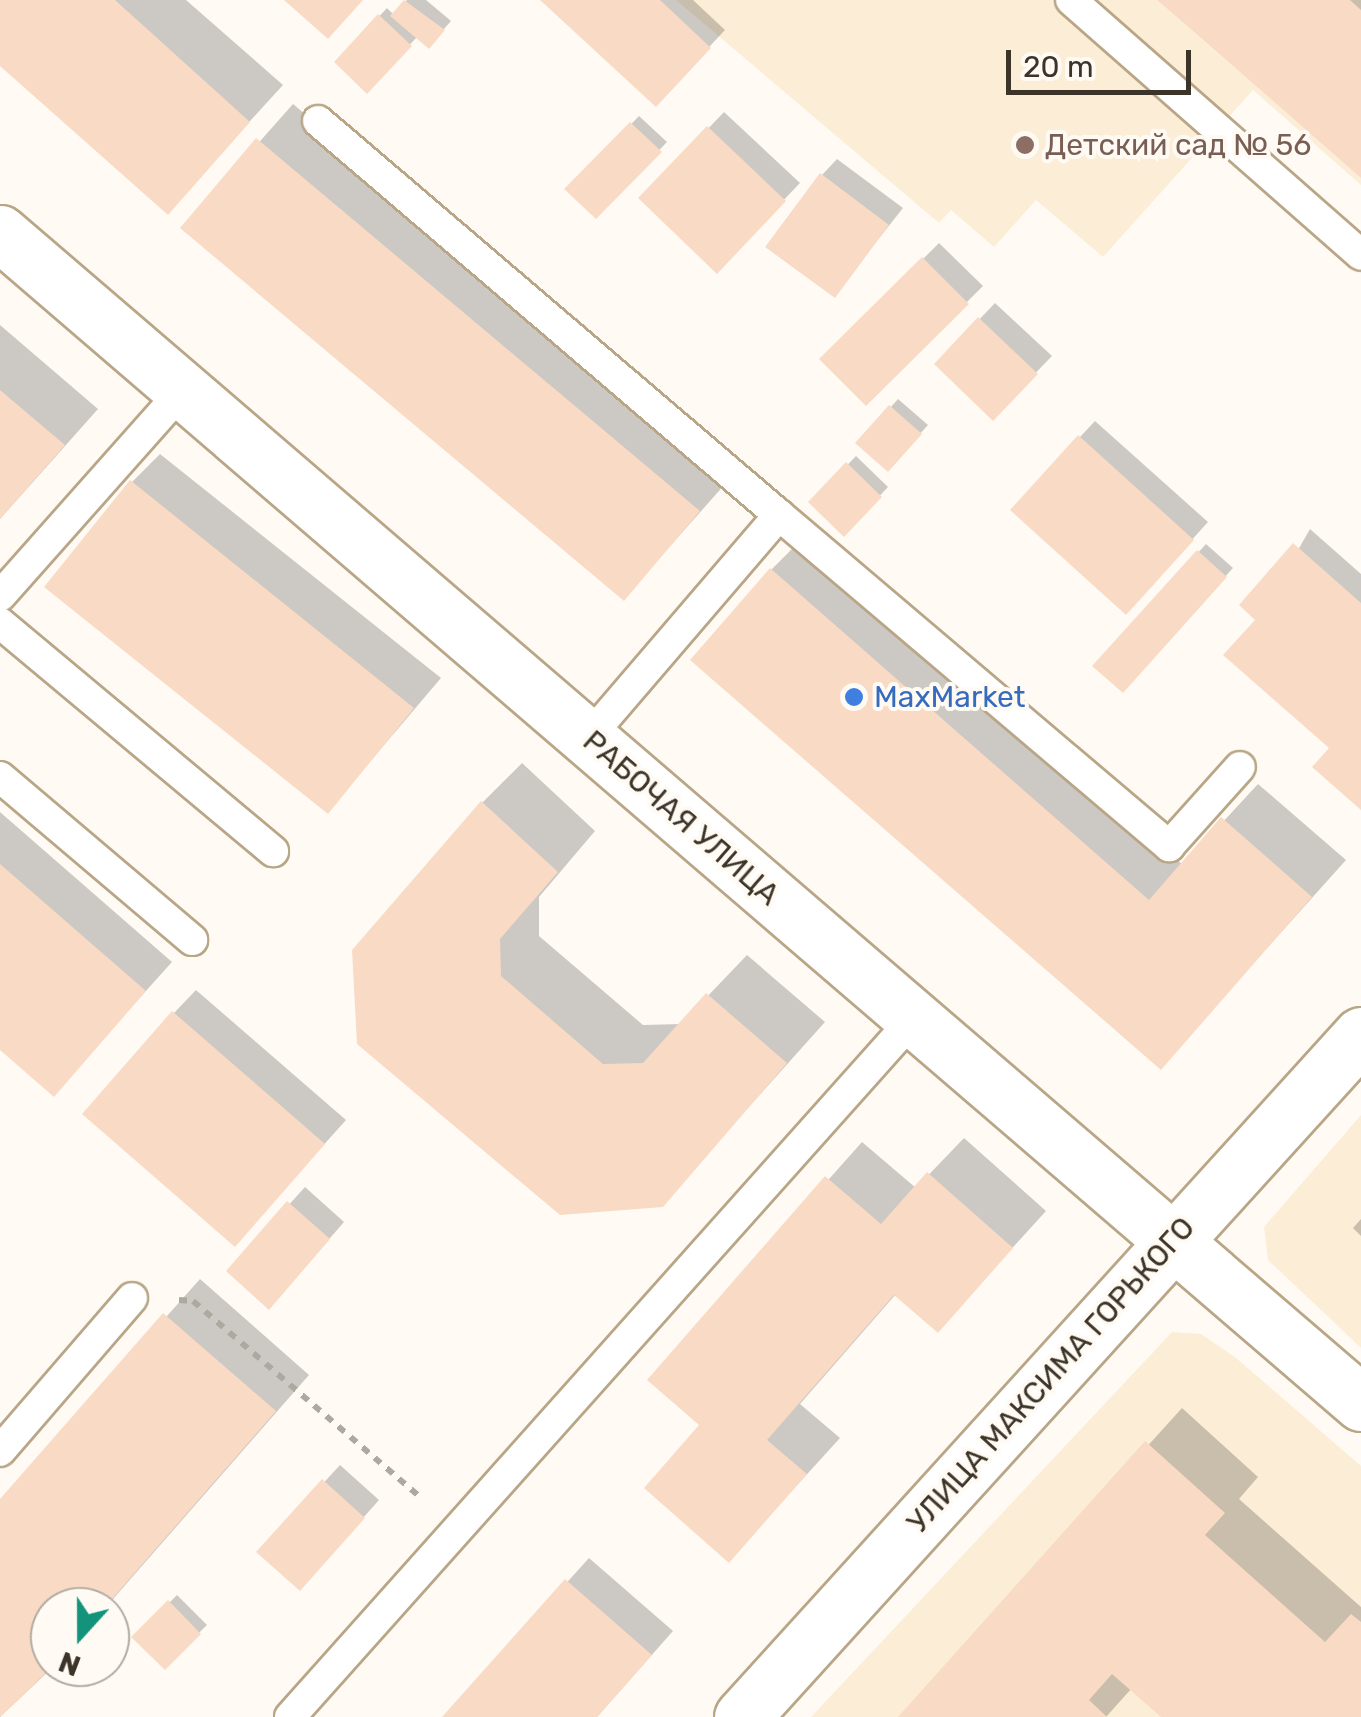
<!DOCTYPE html>
<meta charset="utf-8">
<style>
body{margin:0}
#map{position:relative;width:1361px;height:1717px;overflow:hidden;background:#fffbf4;font-family:Rubik,sans-serif}
div>[style]{position:absolute}
[style*='--x']{left:calc(var(--x)*1px);top:calc(var(--y)*1px);width:calc(var(--w)*1px);rotate:calc(var(--a)*1deg)}
.built>*{inset:0;background:#fceed6}
.shadow>*{inset:0;background:#0003}
.building>*{inset:0;background:#f9dac4}
.path>*{height:6px;margin-top:-3px;transform-origin:0;background:repeating-linear-gradient(90deg,#aea9a0 0 8px,transparent 0 16px)}
.roads{filter:drop-shadow(2px 0 #b9a687) drop-shadow(-2px 0 #b9a687) drop-shadow(0 2px #b9a687) drop-shadow(0 -2px #b9a687)}
.service>*{height:30px;margin:-15px;padding:0 15px;transform-origin:15px;border-radius:15px;background:#fff}
.minor>*{height:55px;margin:-27.5px;padding:0 27.5px;transform-origin:27.5px;border-radius:27.5px;background:#fff}
.tertiary>*{height:55px;margin:-27.5px;padding:0 27.5px;transform-origin:27.5px;border-radius:27.5px;background:#fff}
.dots>*{width:28px;height:28px;translate:-50% -50%;box-sizing:border-box;border:5px solid #fffbf4;border-radius:50%}
span{translate:-50% -50%;white-space:nowrap;text-align:center;line-height:1.15;-webkit-text-stroke:8px #fffbf4;paint-order:stroke}
.education-label{font-size:30px;color:#785e54}
.left{translate:0 -50%;text-align:left}
.shop-label{font-size:30px;color:#366cbe}
.street-label{font-size:30px;color:#3c3428}
.north{position:absolute;left:30px;top:1587px;width:100px;height:100px;box-sizing:border-box;background:#fffbf4;border:2px solid #b1aba2;border-radius:50%;rotate:201deg;font-size:28px;font-weight:700;line-height:40px;text-align:center;color:#3c3428}
.north::after{content:'';display:block;margin:auto;width:35px;height:45px;background:#13937c;clip-path:polygon(50% 0,100% 100%,50% 72%,0 100%)}
.scale{position:absolute;left:1006px;top:50px;width:185px;height:45px;box-sizing:border-box;border:5px solid #3c3428;border-top:0;padding-left:12px;font-size:30px;line-height:35px;white-space:nowrap;color:#3c3428;-webkit-text-stroke:8px #fffbf4;paint-order:stroke}
</style>
<div id="map">
<div class="built">
<div style="clip-path:polygon(676px 0,1361px 0,1361px 185px,1253px 90px,1103px 257px,1036px 200px,994px 247px,951px 210px,939px 223px)"></div>
<div style="clip-path:polygon(1361px 1115px,1361px 1348px,1268px 1260px,1264px 1227px)"></div>
<div style="clip-path:polygon(1172px 1332px,1201px 1334px,1235px 1357px,1361px 1466px,1361px 1717px,811px 1717px)"></div>
</div>
<div class="shadow">
<div style="clip-path:polygon(0 0,186px 0,283px 85px,168px 211px,0 63px)"></div>
<div style="clip-path:polygon(407px 0,426px 0,451px 21px,436px 38px,418px 36px,367px 90px,337px 62px,387px 8px,394px 15px)"></div>
<div style="clip-path:polygon(544px 0,693px 0,725px 30px,671px 88px)"></div>
<div style="clip-path:polygon(1158px 0,1361px 0,1361px 176px)"></div>
<div style="clip-path:polygon(293px 104px,734px 474px,624px 598px,183px 228px)"></div>
<div style="clip-path:polygon(724px 112px,800px 183px,717px 270px,642px 198px)"></div>
<div style="clip-path:polygon(639px 116px,667px 142px,596px 216px,568px 189px)"></div>
<div style="clip-path:polygon(837px 159px,903px 208px,835px 294px,822px 175px)"></div>
<div style="clip-path:polygon(939px 243px,983px 286px,866px 403px,823px 359px)"></div>
<div style="clip-path:polygon(995px 303px,1052px 356px,993px 417px,937px 364px)"></div>
<div style="clip-path:polygon(0 325px,98px 409px,0 519px)"></div>
<div style="clip-path:polygon(898px 399px,928px 425px,888px 469px,859px 443px)"></div>
<div style="clip-path:polygon(1095px 421px,1208px 522px,1142px 595px,1080px 437px)"></div>
<div style="clip-path:polygon(160px 454px,441px 678px,328px 811px,132px 482px)"></div>
<div style="clip-path:polygon(856px 456px,888px 487px,844px 534px,812px 502px)"></div>
<div style="clip-path:polygon(1310px 529px,1361px 574px,1361px 806px,1258px 620px)"></div>
<div style="clip-path:polygon(806px 535px,1183px 865px,1258px 784px,1346px 860px,1161px 1066px,771px 570px)"></div>
<div style="clip-path:polygon(1206px 544px,1233px 568px,1122px 690px,1095px 665px)"></div>
<div style="clip-path:polygon(522px 763px,595px 831px,539px 897px,539px 936px,643px 1025px,681px 1024px,747px 955px,825px 1022px,662px 1204px,360px 1042px,482px 803px)"></div>
<div style="clip-path:polygon(0 812px,172px 962px,54px 1093px,0 1046px)"></div>
<div style="clip-path:polygon(196px 990px,346px 1120px,235px 1244px,174px 1013px)"></div>
<div style="clip-path:polygon(964px 1138px,1046px 1211px,938px 1330px,896px 1294px,800px 1404px,840px 1438px,729px 1560px,703px 1425px,650px 1380px,862px 1142px,916px 1188px)"></div>
<div style="clip-path:polygon(305px 1187px,344px 1222px,284px 1291px,229px 1271px)"></div>
<div style="clip-path:polygon(1361px 1219px,1361px 1236px,1353px 1228px)"></div>
<div style="clip-path:polygon(200px 1279px,309px 1375px,106px 1607px,50px 1607px,53px 1667px,0 1717px,0 1503px)"></div>
<div style="clip-path:polygon(1182px 1408px,1258px 1477px,1239px 1499px,1361px 1607px,1361px 1717px,1164px 1717px,1132px 1688px,1106px 1717px,902px 1717px)"></div>
<div style="clip-path:polygon(340px 1465px,379px 1500px,315px 1572px,260px 1552px)"></div>
<div style="clip-path:polygon(589px 1558px,673px 1631px,597px 1717px,445px 1717px)"></div>
<div style="clip-path:polygon(177px 1595px,207px 1625px,165px 1666px,135px 1637px)"></div>
</div>
<div class="building">
<div style="clip-path:polygon(0 0,115px 0,250px 122px,168px 215px,0 66px)"></div>
<div style="clip-path:polygon(284px 0,363px 0,328px 39px)"></div>
<div style="clip-path:polygon(404px 0,445px 30px,429px 49px,390px 16px)"></div>
<div style="clip-path:polygon(540px 0,660px 0,711px 48px,656px 107px)"></div>
<div style="clip-path:polygon(1158px 0,1350px 0,1361px 10px,1361px 178px)"></div>
<div style="clip-path:polygon(378px 14px,412px 46px,367px 94px,334px 62px)"></div>
<div style="clip-path:polygon(630px 122px,662px 152px,596px 219px,564px 189px)"></div>
<div style="clip-path:polygon(707px 126px,786px 201px,717px 274px,638px 198px)"></div>
<div style="clip-path:polygon(256px 138px,700px 511px,624px 601px,180px 228px)"></div>
<div style="clip-path:polygon(820px 173px,889px 225px,835px 298px,765px 247px)"></div>
<div style="clip-path:polygon(922px 257px,969px 304px,866px 406px,819px 359px)"></div>
<div style="clip-path:polygon(978px 317px,1038px 374px,993px 421px,934px 364px)"></div>
<div style="clip-path:polygon(0 390px,65px 445px,0 519px)"></div>
<div style="clip-path:polygon(889px 405px,922px 434px,888px 472px,855px 443px)"></div>
<div style="clip-path:polygon(1078px 435px,1194px 540px,1126px 615px,1010px 510px)"></div>
<div style="clip-path:polygon(846px 462px,882px 497px,844px 537px,808px 502px)"></div>
<div style="clip-path:polygon(130px 480px,414px 708px,328px 814px,44px 587px)"></div>
<div style="clip-path:polygon(1293px 543px,1361px 603px,1361px 810px,1312px 767px,1329px 748px,1223px 655px,1255px 620px,1239px 605px)"></div>
<div style="clip-path:polygon(1197px 550px,1227px 577px,1123px 693px,1092px 666px)"></div>
<div style="clip-path:polygon(770px 568px,1149px 900px,1221px 817px,1312px 897px,1161px 1070px,690px 660px)"></div>
<div style="clip-path:polygon(481px 801px,558px 872px,500px 939px,501px 976px,603px 1064px,643px 1063px,706px 993px,787px 1063px,663px 1207px,560px 1215px,357px 1044px,352px 950px)"></div>
<div style="clip-path:polygon(0 864px,146px 991px,54px 1097px,0 1050px)"></div>
<div style="clip-path:polygon(172px 1011px,325px 1144px,235px 1247px,82px 1114px)"></div>
<div style="clip-path:polygon(927px 1172px,1013px 1248px,938px 1333px,894px 1295px,767px 1440px,807px 1474px,729px 1563px,644px 1488px,699px 1425px,647px 1380px,825px 1176px,881px 1224px)"></div>
<div style="clip-path:polygon(287px 1201px,330px 1239px,269px 1310px,226px 1271px)"></div>
<div style="clip-path:polygon(163px 1313px,276px 1411px,105px 1607px,50px 1607px,50px 1669px,0 1717px,0 1499px)"></div>
<div style="clip-path:polygon(1145px 1441px,1225px 1513px,1205px 1535px,1325px 1642px,1351px 1614px,1361px 1622px,1361px 1717px,1161px 1717px,1112px 1674px,1089px 1700px,1107px 1717px,898px 1717px)"></div>
<div style="clip-path:polygon(322px 1479px,365px 1518px,300px 1591px,256px 1552px)"></div>
<div style="clip-path:polygon(565px 1579px,652px 1655px,597px 1717px,442px 1717px)"></div>
<div style="clip-path:polygon(168px 1600px,201px 1634px,165px 1670px,131px 1637px)"></div>
</div>
<div class="path">
<div style="--x:179;--y:1300;--w:14;--a:4"></div>
<div style="--x:193;--y:1301;--w:303;--a:40.8"></div>
</div>
<div class="roads">
<div class="service">
<div style="--x:1071;--y:0;--w:386;--a:41.3"></div>
<div style="--x:318;--y:121;--w:606;--a:40.52"></div>
<div style="--x:0;--y:596;--w:276;--a:-48.4"></div>
<div style="--x:0;--y:623;--w:356;--a:39.9"></div>
<div style="--x:588;--y:738;--w:294;--a:-49.4"></div>
<div style="--x:779;--y:515;--w:512;--a:40.32"></div>
<div style="--x:1169;--y:846;--w:106;--a:-48.1"></div>
<div style="--x:0;--y:777;--w:252;--a:40.3"></div>
<div style="--x:0;--y:1451;--w:202;--a:-49.2"></div>
<div style="--x:290;--y:1717;--w:937;--a:-48.24"></div>
</div>
<div class="minor">
<div style="--x:742;--y:1717;--w:921;--a:-47.77"></div>
</div>
<div class="tertiary">
<div style="--x:0;--y:233;--w:1795;--a:40.68"></div>
</div>
</div>
<div class="dots">
<div style="left:1025px;top:145px;background:#8d6e63"></div>
<div style="left:854px;top:697px;background:#3f7fe0"></div>
</div>
<div class="education-label">
<span class="left" style="left:1045px;top:145px">Детский сад № 56</span>
</div>
<div class="shop-label">
<span class="left" style="left:874px;top:697px">MaxMarket</span>
</div>
<div class="street-label">
<span style="left:681px;top:818px;rotate:41deg">РАБОЧАЯ УЛИЦА</span>
<span style="left:1051px;top:1375px;rotate:-48deg">УЛИЦА МАКСИМА ГОРЬКОГО</span>
</div>
<div class="north">N</div>
<div class="scale">20 m</div>
</div>
